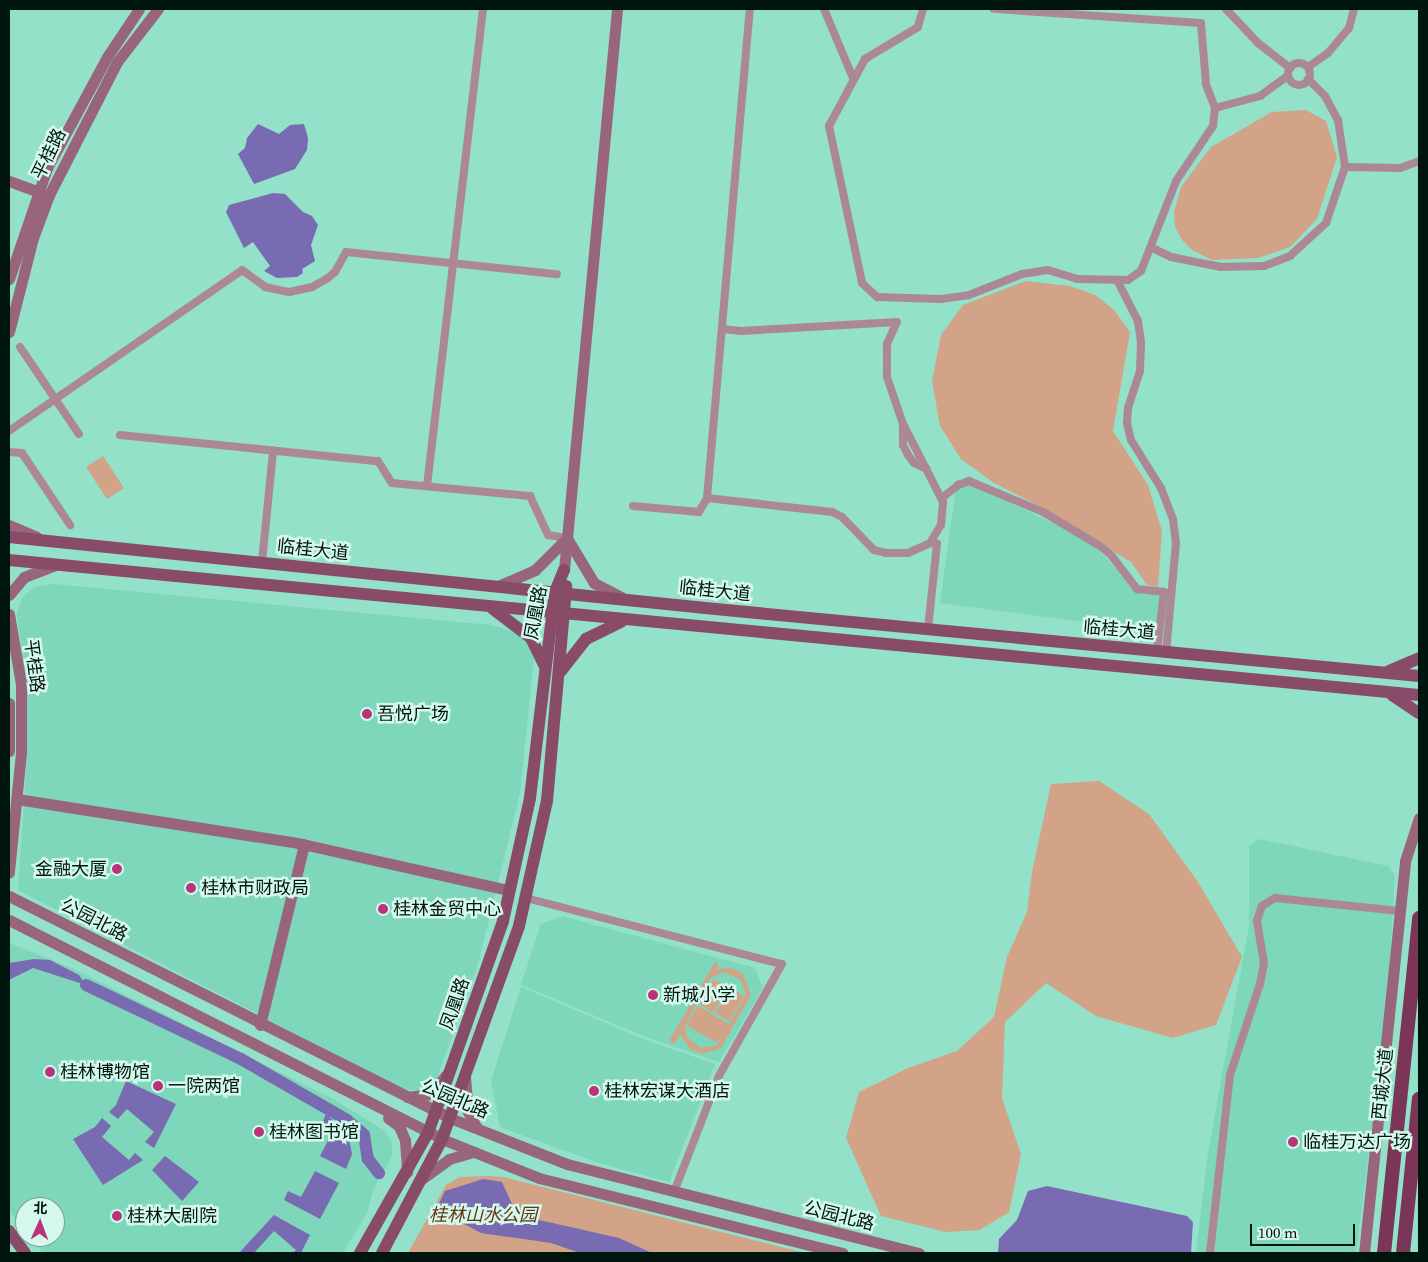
<!DOCTYPE html>
<meta charset="utf-8">
<style>
body{margin:0}
#map{position:relative;width:1428px;height:1262px;overflow:hidden;background:#93e1c8;font-family:"Source Serif 4","Noto Sans SC",serif}
div>[style]{position:absolute}
[style*='--x']{left:calc(var(--x)*1px);top:calc(var(--y)*1px);width:calc(var(--w)*1px);rotate:calc(var(--a)*1deg)}
.built>*{inset:0;background:#7ed6bb}
.green>*{inset:0;background:#d2a387}
.water>*{inset:0;background:#796bb1}
.river>*{height:12px;margin:-6px;padding:0 6px;transform-origin:6px;border-radius:6px;background:#796bb1}
.street>*{height:8px;margin:-4px;padding:0 4px;transform-origin:4px;border-radius:4px;background:#ac8897}
.street>.ring{margin:-4px;padding:0;box-sizing:content-box;background:none;border:8px solid #ac8897;border-radius:50%}
.secondary>*{height:11px;margin:-5.5px;padding:0 5.5px;transform-origin:5.5px;border-radius:5.5px;background:#98657b}
.primary>*{height:12px;margin:-6px;padding:0 6px;transform-origin:6px;border-radius:6px;background:#894c68}
.highway>*{height:14px;margin:-7px;padding:0 7px;transform-origin:7px;border-radius:7px;background:#7b3557}
.dots>*{width:14px;height:14px;translate:-50% -50%;box-sizing:border-box;border:2px solid #d4f9ec;border-radius:50%}
span{translate:-50% -50%;white-space:nowrap;text-align:center;line-height:1.15;-webkit-text-stroke:5px #d4f9ec;paint-order:stroke}
.street-label{font-size:18px;color:#00150e}
.poi-label{font-size:18px;color:#00150e}
.left{translate:0 -50%;text-align:left}
.right{translate:-100% -50%;text-align:right}
.park-label{font-size:18px;color:#643413;font-style:italic}
.frame{position:absolute;inset:0;border:10px solid #00150e;pointer-events:none}
.north{position:absolute;left:15px;top:1197px;width:50px;height:50px;box-sizing:border-box;background:#d4f9ec;border:1px solid #7f9e93;border-radius:50%;rotate:2deg;font-size:14px;font-weight:700;line-height:20px;text-align:center;color:#00150e}
.north::after{content:'';display:block;margin:auto;width:18px;height:22px;background:#b7347a;clip-path:polygon(50% 0,100% 100%,50% 72%,0 100%)}
.scale{position:absolute;left:1250px;top:1224px;width:105px;height:22px;box-sizing:border-box;border:2px solid #00150e;border-top:0;padding-left:6px;font-size:15px;line-height:18px;white-space:nowrap;color:#00150e;-webkit-text-stroke:4px #d4f9ec;paint-order:stroke}
</style>
<div id="map">
<div class="built">
<div style="clip-path:polygon(971px 484px,1090px 541px,1132px 586px,1167px 594px,1163px 632px,940px 603px,956px 488px)"></div>
<div style="clip-path:polygon(54px 584px,491px 625px,515px 632px,529px 643px,534px 656px,520px 793px,478px 964px,437px 1078px,430px 1086px,420px 1091px,403px 1089px,18px 890px,27px 759px,26px 686px,17px 613px,23px 597px,34px 587px)"></div>
<div style="clip-path:polygon(1259px 839px,1388px 866px,1395px 876px,1387px 1011px,1356px 1253px,1196px 1253px,1208px 1153px,1249px 926px,1249px 846px)"></div>
<div style="clip-path:polygon(562px 916px,755px 968px,763px 988px,719px 1062px,646px 1037px,521px 985px,541px 924px)"></div>
<div style="clip-path:polygon(9px 943px,72px 968px,213px 1039px,335px 1100px,385px 1131px,392px 1143px,392px 1156px,373px 1190px,368px 1211px,343px 1253px,43px 1253px,30px 1237px,55px 1237px,55px 1207px,25px 1207px,25px 1231px,9px 1211px)"></div>
<div style="clip-path:polygon(521px 987px,643px 1039px,715px 1064px,669px 1182px,596px 1162px,500px 1127px,491px 1081px)"></div>
</div>
<div class="green">
<div style="clip-path:polygon(1306px 110px,1326px 121px,1337px 157px,1317px 219px,1290px 247px,1258px 258px,1212px 260px,1192px 250px,1182px 240px,1175px 227px,1174px 212px,1181px 187px,1211px 147px,1272px 112px)"></div>
<div style="clip-path:polygon(1026px 281px,1070px 286px,1095px 295px,1114px 310px,1130px 332px,1113px 431px,1148px 485px,1162px 531px,1158px 587px,1147px 585px,1131px 562px,1037px 505px,994px 483px,961px 459px,940px 426px,932px 381px,941px 335px,963px 305px)"></div>
<div style="clip-path:polygon(103px 456px,124px 488px,107px 499px,86px 467px)"></div>
<div style="clip-path:polygon(1099px 781px,1149px 814px,1198px 882px,1242px 957px,1216px 1025px,1173px 1038px,1096px 1016px,1046px 983px,1005px 1022px,1002px 1098px,1021px 1154px,1009px 1212px,980px 1230px,946px 1232px,881px 1216px,846px 1138px,859px 1092px,908px 1068px,957px 1051px,994px 1017px,1007px 957px,1027px 912px,1032px 872px,1051px 784px)"></div>
<div style="clip-path:polygon(evenodd,715px 962px,719px 964px,717px 969px,730px 968px,743px 974px,751px 995px,721px 1048px,702px 1054px,690px 1049px,680px 1034px,674px 1044px,669px 1041px,715px 962px,723px 972px,740px 979px,746px 994px,729px 1024px,698px 1006px,686px 1025px,717px 1043px,722px 1036px,718px 1044px,715px 1046px,700px 1048px,687px 1037px,685px 1025px,711px 978px,723px 972px)"></div>
<div style="clip-path:polygon(714px 979px,728px 987px,713px 1013px,699px 1004px)"></div>
<div style="clip-path:polygon(730px 988px,744px 996px,729px 1021px,715px 1013px)"></div>
<div style="clip-path:polygon(489px 1176px,503px 1177px,805px 1253px,408px 1253px,446px 1185px,460px 1177px)"></div>
</div>
<div class="water">
<div style="clip-path:polygon(258px 124px,279px 134px,290px 125px,304px 124px,308px 138px,307px 150px,295px 169px,254px 184px,238px 154px,245px 148px,247px 138px)"></div>
<div style="clip-path:polygon(273px 193px,285px 194px,303px 212px,312px 216px,318px 225px,311px 245px,315px 261px,302px 269px,303px 273px,297px 277px,277px 278px,264px 271px,270px 266px,253px 242px,244px 248px,226px 212px,229px 205px)"></div>
<div style="clip-path:polygon(34px 959px,50px 960px,79px 975px,86px 985px,33px 968px,9px 980px,9px 963px)"></div>
<div style="clip-path:polygon(126px 1081px,176px 1104px,154px 1148px,145px 1142px,154px 1132px,127px 1109px,118px 1119px,109px 1112px,116px 1105px)"></div>
<div style="clip-path:polygon(326px 1114px,348px 1134px,352px 1154px,346px 1169px,320px 1156px,334px 1129px,322px 1123px)"></div>
<div style="clip-path:polygon(102px 1118px,111px 1126px,102px 1137px,129px 1160px,135px 1153px,143px 1160px,103px 1185px,73px 1139px,95px 1127px)"></div>
<div style="clip-path:polygon(165px 1156px,199px 1182px,182px 1201px,152px 1170px)"></div>
<div style="clip-path:polygon(315px 1171px,339px 1183px,320px 1219px,284px 1200px,288px 1191px,301px 1197px)"></div>
<div style="clip-path:polygon(483px 1179px,502px 1182px,513px 1206px,526px 1211px,526px 1217px,619px 1238px,652px 1253px,580px 1253px,551px 1243px,481px 1233px,436px 1209px,445px 1191px)"></div>
<div style="clip-path:polygon(1047px 1186px,1187px 1216px,1193px 1222px,1191px 1253px,998px 1253px,999px 1239px,1017px 1220px,1028px 1191px)"></div>
<div style="clip-path:polygon(274px 1215px,310px 1235px,301px 1253px,293px 1253px,296px 1250px,274px 1231px,254px 1253px,239px 1253px)"></div>
</div>
<div class="river">
<div style="--x:86;--y:985;--w:172;--a:25.5"></div>
<div style="--x:241;--y:1059;--w:122;--a:29.9"></div>
<div style="--x:347;--y:1120;--w:23;--a:41"></div>
<div style="--x:364;--y:1135;--w:24;--a:81"></div>
<div style="--x:368;--y:1159;--w:18;--a:52"></div>
</div>
<div class="street">
<div style="--x:824;--y:9;--w:75;--a:67.2"></div>
<div style="--x:923;--y:9;--w:19;--a:106"></div>
<div style="--x:918;--y:27;--w:62;--a:148.9"></div>
<div style="--x:865;--y:59;--w:76;--a:118.2"></div>
<div style="--x:829;--y:126;--w:160;--a:78.1"></div>
<div style="--x:862;--y:283;--w:21;--a:43"></div>
<div style="--x:877;--y:297;--w:64;--a:1.8"></div>
<div style="--x:941;--y:299;--w:28;--a:-8"></div>
<div style="--x:969;--y:295;--w:57;--a:-21.6"></div>
<div style="--x:1022;--y:274;--w:26;--a:-9"></div>
<div style="--x:1048;--y:270;--w:30;--a:17"></div>
<div style="--x:1077;--y:279;--w:51;--a:1.1"></div>
<div style="--x:1128;--y:280;--w:16;--a:-35"></div>
<div style="--x:1141;--y:271;--w:97;--a:-68.7"></div>
<div style="--x:1176;--y:181;--w:66;--a:-56.1"></div>
<div style="--x:1213;--y:126;--w:18;--a:-84"></div>
<div style="--x:1215;--y:108;--w:26;--a:-111"></div>
<div style="--x:1206;--y:84;--w:61;--a:-94.7"></div>
<div style="--x:1201;--y:23;--w:208;--a:-176.1"></div>
<div style="--x:1226;--y:9;--w:47;--a:46.7"></div>
<div style="--x:1258;--y:43;--w:41;--a:38"></div>
<div class="ring" style="left:1288px;top:63px;width:14px;height:14px"></div>
<div style="--x:1308;--y:67;--w:24;--a:-35"></div>
<div style="--x:1328;--y:53;--w:33;--a:-50"></div>
<div style="--x:1349;--y:28;--w:20;--a:-75"></div>
<div style="--x:1308;--y:79;--w:24;--a:45"></div>
<div style="--x:1325;--y:96;--w:27;--a:62"></div>
<div style="--x:1338;--y:120;--w:48;--a:81.5"></div>
<div style="--x:1345;--y:167;--w:55;--a:1"></div>
<div style="--x:1400;--y:168;--w:20;--a:-20"></div>
<div style="--x:1215;--y:108;--w:47;--a:-14.9"></div>
<div style="--x:1260;--y:96;--w:34;--a:-36"></div>
<div style="--x:1152;--y:248;--w:21;--a:25"></div>
<div style="--x:1171;--y:257;--w:51;--a:11.3"></div>
<div style="--x:1221;--y:267;--w:43;--a:-1.3"></div>
<div style="--x:1264;--y:266;--w:28;--a:-21"></div>
<div style="--x:1290;--y:256;--w:49;--a:-42.5"></div>
<div style="--x:1326;--y:223;--w:59;--a:-71.3"></div>
<div style="--x:1117;--y:280;--w:46;--a:62.9"></div>
<div style="--x:1138;--y:321;--w:22;--a:82"></div>
<div style="--x:1141;--y:343;--w:28;--a:92"></div>
<div style="--x:1140;--y:371;--w:39;--a:108"></div>
<div style="--x:1128;--y:408;--w:15;--a:94"></div>
<div style="--x:1127;--y:423;--w:17;--a:77"></div>
<div style="--x:1131;--y:440;--w:57;--a:58"></div>
<div style="--x:1161;--y:488;--w:33;--a:69"></div>
<div style="--x:1173;--y:519;--w:24;--a:83"></div>
<div style="--x:1176;--y:543;--w:109;--a:95.2"></div>
<div style="--x:722;--y:329;--w:19;--a:6"></div>
<div style="--x:741;--y:331;--w:156;--a:-3.3"></div>
<div style="--x:20;--y:347;--w:105;--a:55.9"></div>
<div style="--x:903;--y:424;--w:21;--a:90"></div>
<div style="--x:903;--y:445;--w:11;--a:63"></div>
<div style="--x:908;--y:455;--w:10;--a:53"></div>
<div style="--x:914;--y:463;--w:14;--a:25"></div>
<div style="--x:9;--y:431;--w:283;--a:-34.6"></div>
<div style="--x:242;--y:270;--w:29;--a:36"></div>
<div style="--x:265;--y:287;--w:25;--a:12"></div>
<div style="--x:289;--y:292;--w:24;--a:-12"></div>
<div style="--x:312;--y:287;--w:18;--a:-29"></div>
<div style="--x:328;--y:278;--w:9;--a:-41"></div>
<div style="--x:335;--y:272;--w:23;--a:-61"></div>
<div style="--x:346;--y:252;--w:212;--a:6"></div>
<div style="--x:120;--y:435;--w:259;--a:5.8"></div>
<div style="--x:378;--y:461;--w:26;--a:58"></div>
<div style="--x:392;--y:483;--w:139;--a:5.4"></div>
<div style="--x:530;--y:496;--w:43;--a:65.2"></div>
<div style="--x:548;--y:535;--w:19;--a:9"></div>
<div style="--x:9;--y:452;--w:13;--a:4"></div>
<div style="--x:22;--y:453;--w:87;--a:56.3"></div>
<div style="--x:427;--y:486;--w:480;--a:-83.3"></div>
<div style="--x:707;--y:498;--w:126;--a:6.4"></div>
<div style="--x:832;--y:512;--w:11;--a:27"></div>
<div style="--x:842;--y:517;--w:46;--a:45.9"></div>
<div style="--x:874;--y:550;--w:12;--a:14"></div>
<div style="--x:886;--y:553;--w:22;--a:0"></div>
<div style="--x:908;--y:553;--w:24;--a:-24"></div>
<div style="--x:930;--y:543;--w:21;--a:-59"></div>
<div style="--x:941;--y:525;--w:23;--a:-85"></div>
<div style="--x:943;--y:502;--w:88;--a:-117.1"></div>
<div style="--x:903;--y:424;--w:50;--a:-108.8"></div>
<div style="--x:887;--y:377;--w:33;--a:-90"></div>
<div style="--x:887;--y:344;--w:24;--a:-66"></div>
<div style="--x:942;--y:498;--w:21;--a:-39"></div>
<div style="--x:958;--y:485;--w:12;--a:-20"></div>
<div style="--x:969;--y:481;--w:80;--a:22.7"></div>
<div style="--x:1043;--y:512;--w:66;--a:30.8"></div>
<div style="--x:1100;--y:546;--w:14;--a:39"></div>
<div style="--x:1111;--y:555;--w:43;--a:52.6"></div>
<div style="--x:1137;--y:589;--w:27;--a:6"></div>
<div style="--x:1164;--y:592;--w:59;--a:96.8"></div>
<div style="--x:633;--y:506;--w:66;--a:5.2"></div>
<div style="--x:699;--y:512;--w:16;--a:-60"></div>
<div style="--x:707;--y:498;--w:491;--a:-85"></div>
<div style="--x:262;--y:562;--w:112;--a:-84.3"></div>
<div style="--x:928;--y:629;--w:86;--a:-84"></div>
<div style="--x:526;--y:898;--w:264;--a:14.5"></div>
<div style="--x:782;--y:964;--w:129;--a:119.4"></div>
<div style="--x:719;--y:1076;--w:124;--a:111.2"></div>
<div style="--x:1210;--y:1253;--w:179;--a:-83.6"></div>
<div style="--x:1230;--y:1075;--w:96;--a:-71.8"></div>
<div style="--x:1260;--y:984;--w:21;--a:-79"></div>
<div style="--x:1264;--y:963;--w:43;--a:-99.5"></div>
<div style="--x:1257;--y:921;--w:16;--a:-72"></div>
<div style="--x:1262;--y:906;--w:15;--a:-32"></div>
<div style="--x:1275;--y:898;--w:125;--a:6"></div>
</div>
<div class="secondary">
<div style="--x:9;--y:181;--w:35;--a:20"></div>
<div style="--x:9;--y:279;--w:117;--a:-71.1"></div>
<div style="--x:47;--y:168;--w:126;--a:-61.6"></div>
<div style="--x:107;--y:57;--w:58;--a:-56.3"></div>
<div style="--x:9;--y:332;--w:97;--a:-75.7"></div>
<div style="--x:33;--y:238;--w:46;--a:-69.6"></div>
<div style="--x:49;--y:195;--w:149;--a:-62.9"></div>
<div style="--x:117;--y:62;--w:67;--a:-52.3"></div>
<div style="--x:9;--y:525;--w:30;--a:23"></div>
<div style="--x:564;--y:570;--w:563;--a:-84.6"></div>
<div style="--x:498;--y:586;--w:40;--a:-23.4"></div>
<div style="--x:535;--y:570;--w:45;--a:-45"></div>
<div style="--x:567;--y:538;--w:52;--a:59"></div>
<div style="--x:594;--y:583;--w:31;--a:27"></div>
<div style="--x:9;--y:595;--w:23;--a:-50"></div>
<div style="--x:24;--y:577;--w:34;--a:-21"></div>
<div style="--x:9;--y:614;--w:71;--a:80.3"></div>
<div style="--x:21;--y:684;--w:69;--a:90"></div>
<div style="--x:21;--y:753;--w:120;--a:95.8"></div>
<div style="--x:9;--y:703;--w:48;--a:90"></div>
<div style="--x:17;--y:799;--w:284;--a:8.9"></div>
<div style="--x:298;--y:843;--w:216;--a:12.6"></div>
<div style="--x:9;--y:896;--w:494;--a:26.7"></div>
<div style="--x:450;--y:1118;--w:126;--a:21.5"></div>
<div style="--x:567;--y:1164;--w:363;--a:14.2"></div>
<div style="--x:9;--y:920;--w:485;--a:26.8"></div>
<div style="--x:442;--y:1139;--w:105;--a:21.9"></div>
<div style="--x:539;--y:1178;--w:313;--a:13.9"></div>
<div style="--x:260;--y:1025;--w:186;--a:-76.3"></div>
<div style="--x:465;--y:1077;--w:35;--a:85"></div>
<div style="--x:468;--y:1112;--w:18;--a:61"></div>
<div style="--x:407;--y:1097;--w:24;--a:-7"></div>
<div style="--x:431;--y:1094;--w:24;--a:-52"></div>
<div style="--x:388;--y:1118;--w:14;--a:36"></div>
<div style="--x:399;--y:1126;--w:15;--a:67"></div>
<div style="--x:405;--y:1140;--w:32;--a:86"></div>
<div style="--x:423;--y:1178;--w:32;--a:-36"></div>
<div style="--x:449;--y:1159;--w:26;--a:-16"></div>
<div style="--x:1364;--y:1253;--w:394;--a:-84"></div>
<div style="--x:1405;--y:861;--w:45;--a:-72"></div>
</div>
<div class="primary">
<div style="--x:9;--y:537;--w:700;--a:5.82"></div>
<div style="--x:705;--y:608;--w:717;--a:5.44"></div>
<div style="--x:9;--y:560;--w:1416;--a:5.47"></div>
<div style="--x:493;--y:609;--w:48;--a:37.3"></div>
<div style="--x:531;--y:638;--w:32;--a:64"></div>
<div style="--x:561;--y:671;--w:41;--a:-52"></div>
<div style="--x:586;--y:639;--w:39;--a:-26"></div>
<div style="--x:1389;--y:671;--w:33;--a:-23"></div>
<div style="--x:1392;--y:695;--w:32;--a:34"></div>
<div style="--x:9;--y:1231;--w:27;--a:54"></div>
<div style="--x:360;--y:1253;--w:138;--a:-60.5"></div>
<div style="--x:428;--y:1133;--w:225;--a:-70.5"></div>
<div style="--x:503;--y:921;--w:126;--a:-77.6"></div>
<div style="--x:530;--y:798;--w:208;--a:-83.1"></div>
<div style="--x:555;--y:592;--w:24;--a:-68"></div>
<div style="--x:382;--y:1253;--w:129;--a:-62.2"></div>
<div style="--x:442;--y:1139;--w:226;--a:-70.1"></div>
<div style="--x:519;--y:926;--w:128;--a:-77.4"></div>
<div style="--x:547;--y:801;--w:216;--a:-84.9"></div>
</div>
<div class="highway">
<div style="--x:1384;--y:1253;--w:337;--a:-84"></div>
<div style="--x:1403;--y:1253;--w:155;--a:-84.1"></div>
</div>
<div class="dots">
<div style="left:367px;top:714px;background:#b7347a"></div>
<div style="left:117px;top:869px;background:#b7347a"></div>
<div style="left:191px;top:888px;background:#b7347a"></div>
<div style="left:383px;top:909px;background:#b7347a"></div>
<div style="left:653px;top:995px;background:#b7347a"></div>
<div style="left:50px;top:1072px;background:#b7347a"></div>
<div style="left:158px;top:1086px;background:#b7347a"></div>
<div style="left:594px;top:1091px;background:#b7347a"></div>
<div style="left:259px;top:1132px;background:#b7347a"></div>
<div style="left:1293px;top:1142px;background:#b7347a"></div>
<div style="left:117px;top:1216px;background:#b7347a"></div>
</div>
<div class="street-label">
<span style="left:49px;top:154px;rotate:-64deg">平桂路</span>
<span style="left:313px;top:550px;rotate:6deg">临桂大道</span>
<span style="left:715px;top:591px;rotate:6deg">临桂大道</span>
<span style="left:536px;top:613px;rotate:-80deg">凤凰路</span>
<span style="left:1119px;top:630px;rotate:5deg">临桂大道</span>
<span style="left:34px;top:666px;rotate:83deg">平桂路</span>
<span style="left:94px;top:920px;rotate:27deg">公园北路</span>
<span style="left:455px;top:1004px;rotate:-71deg">凤凰路</span>
<span style="left:1383px;top:1084px;rotate:-84deg">西城大道</span>
<span style="left:455px;top:1099px;rotate:23deg">公园北路</span>
<span style="left:839px;top:1216px;rotate:14deg">公园北路</span>
</div>
<div class="poi-label">
<span class="left" style="left:377px;top:714px">吾悦广场</span>
<span class="right" style="left:107px;top:869px">金融大厦</span>
<span class="left" style="left:201px;top:888px">桂林市财政局</span>
<span class="left" style="left:393px;top:909px">桂林金贸中心</span>
<span class="left" style="left:663px;top:995px">新城小学</span>
<span class="left" style="left:60px;top:1072px">桂林博物馆</span>
<span class="left" style="left:168px;top:1086px">一院两馆</span>
<span class="left" style="left:604px;top:1091px">桂林宏谋大酒店</span>
<span class="left" style="left:269px;top:1132px">桂林图书馆</span>
<span class="left" style="left:1303px;top:1142px">临桂万达广场</span>
<span class="left" style="left:127px;top:1216px">桂林大剧院</span>
</div>
<div class="park-label">
<span style="left:483px;top:1215px">桂林山水公园</span>
</div>
<div class="frame"></div>
<div class="north">北</div>
<div class="scale">100 m</div>
</div>
